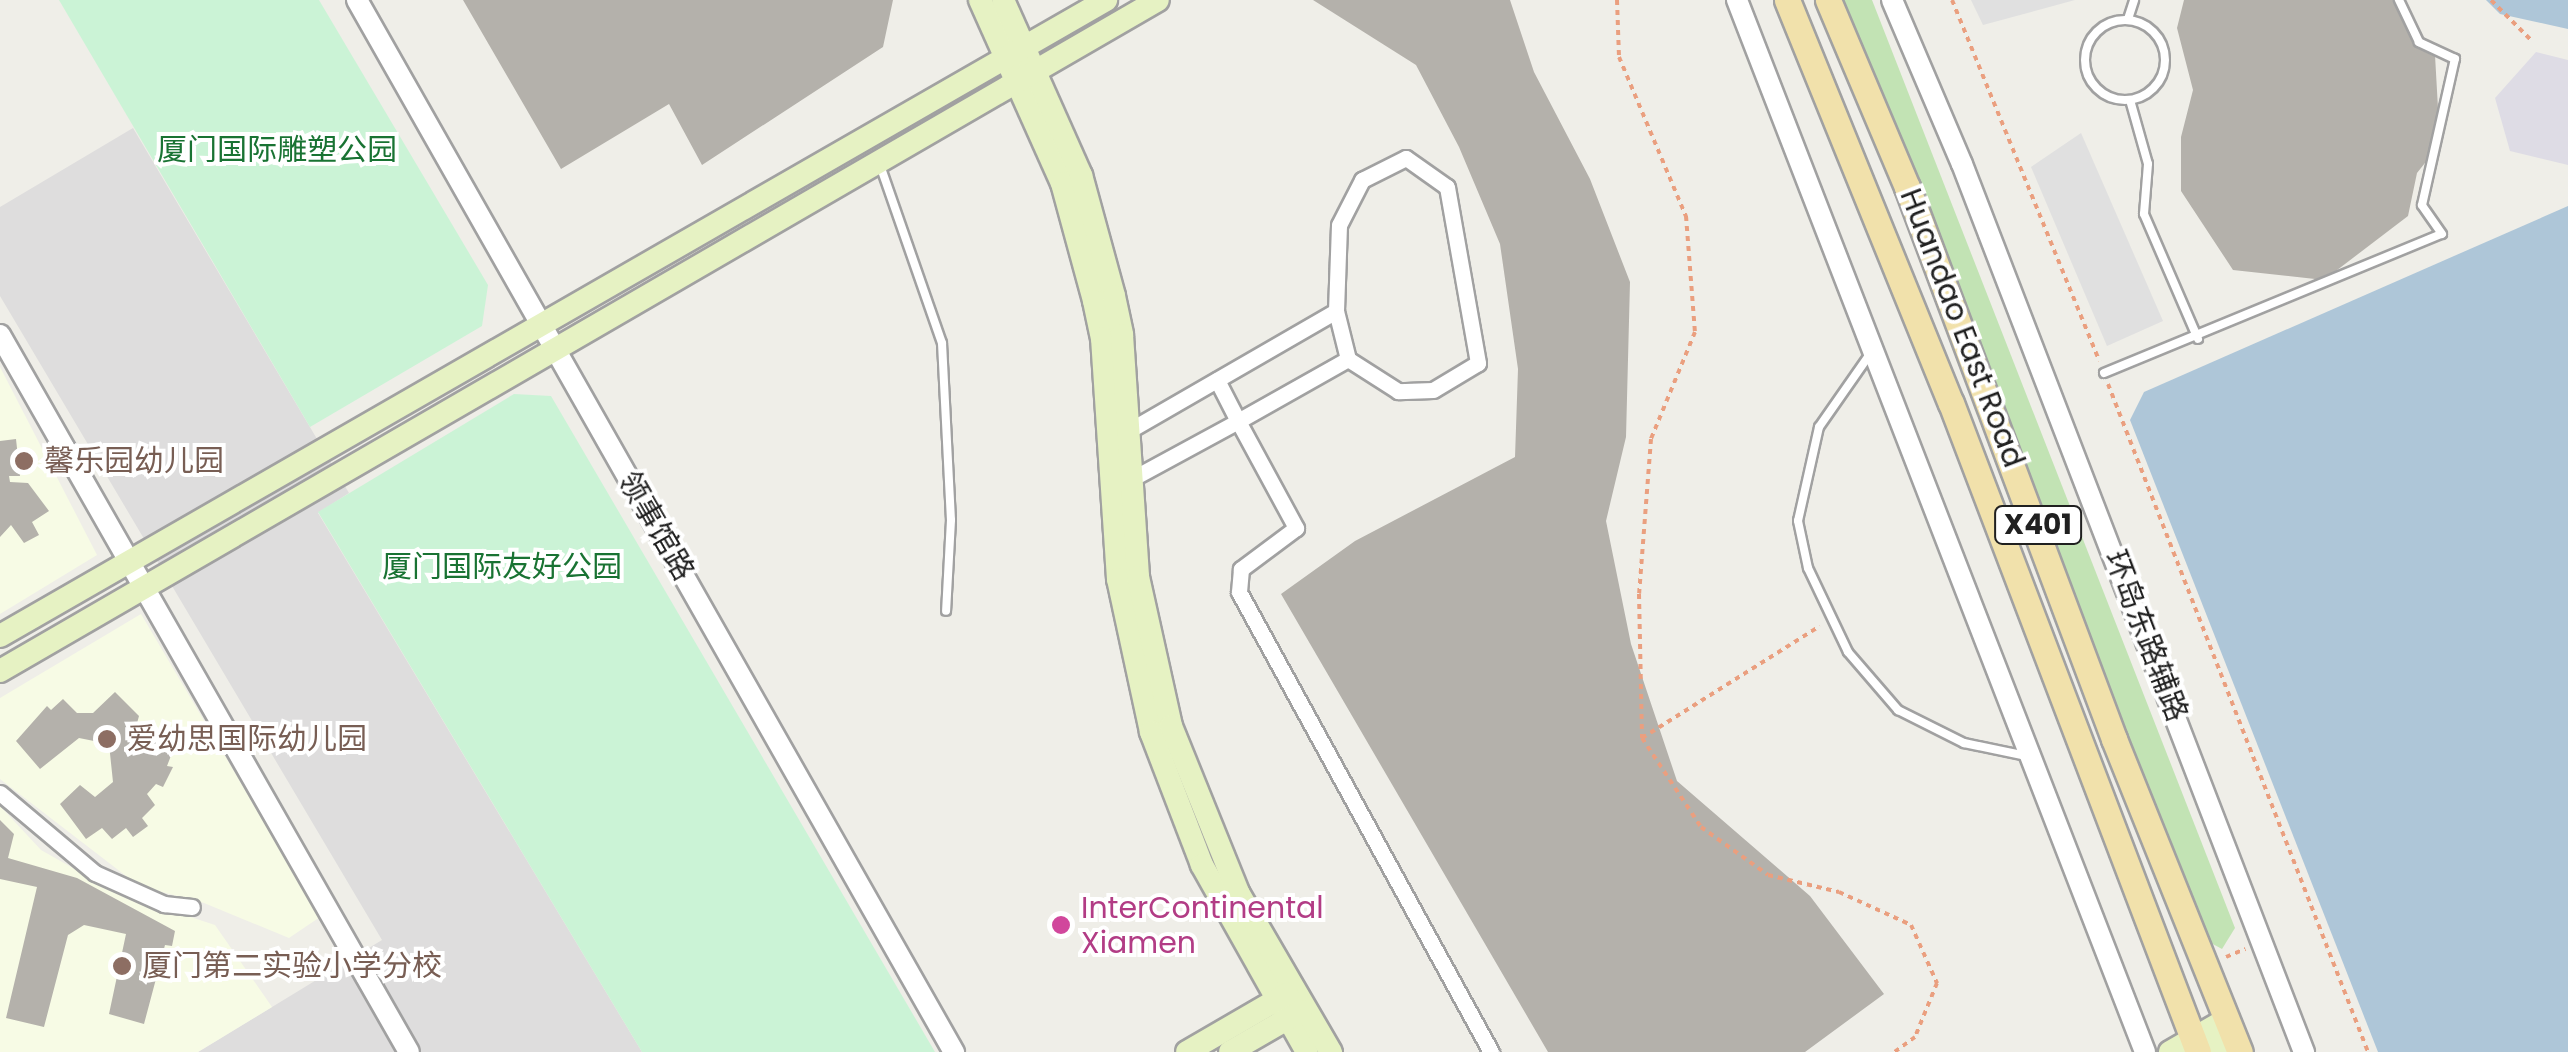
<!DOCTYPE html>
<meta charset="utf-8">
<style>
body{margin:0}
#map{position:relative;width:2568px;height:1052px;overflow:hidden;background:#efeee8;font-family:Poppins,"Noto Sans SC",sans-serif}
div>[style]{position:absolute}
[style*='--x']{left:calc(var(--x)*1px);top:calc(var(--y)*1px);width:calc(var(--w)*1px);rotate:calc(var(--a)*1deg)}
.residential>*{inset:0;background:#dedddd}
.education>*{inset:0;background:#f7fbe5}
.grass>*{inset:0;background:#c2e3b4}
.park>*{inset:0;background:#cbf3d6}
.parking>*{inset:0;background:#e0e0e0}
.plaza>*{inset:0;background:#dedce5}
.water>*{inset:0;background:#aec6d8}
.building>*{inset:0;background:#b4b1ab}
.path>*{height:4px;margin-top:-2px;transform-origin:0;background:repeating-linear-gradient(90deg,#ea9f7f 0 5px,transparent 0 10px)}
.roads{filter:drop-shadow(2px 0 #a1a1a1) drop-shadow(-2px 0 #a1a1a1) drop-shadow(0 2px #a1a1a1) drop-shadow(0 -2px #a1a1a1)}
.service>*{height:8px;margin:-4px;padding:0 4px;transform-origin:4px;border-radius:4px;background:#fff}
.service>.ring{margin:-4px;padding:0;box-sizing:content-box;background:none;border:8px solid #fff;border-radius:50%}
.minor>*{height:15px;margin:-7.5px;padding:0 7.5px;transform-origin:7.5px;border-radius:7.5px;background:#fff}
.tertiary>*{height:20px;margin:-10px;padding:0 10px;transform-origin:10px;border-radius:10px;background:#fff}
.secondary>*{height:22px;margin:-11px;padding:0 11px;transform-origin:11px;border-radius:11px;background:#e6f2c3}
.primary>*{height:25px;margin:-12.5px;padding:0 12.5px;transform-origin:12.5px;border-radius:12.5px;background:#f1e1ab}
.dots>*{width:28px;height:28px;translate:-50% -50%;box-sizing:border-box;border:5px solid #fff;border-radius:50%}
span{translate:-50% -50%;white-space:nowrap;text-align:center;line-height:1.15;-webkit-text-stroke:8px #fff;paint-order:stroke}
.shield-label span{padding:2px 8px;background:#fff;border:2px solid;border-radius:8px;-webkit-text-stroke-width:0}
.shield-label{font-size:28px;color:#202020;font-weight:700}
.park-label{font-size:30px;color:#197333}
.street-label{font-size:30px;color:#202020}
.education-label{font-size:30px;color:#785e54}
.left{translate:0 -50%;text-align:left}
.hotel-label{font-size:30px;color:#b23c85}
</style>
<div id="map">
<div class="residential">
<div style="clip-path:polygon(133px 128px,349px 493px,318px 513px,642px 1052px,198px 1052px,382px 940px,0 296px,0 207px)"></div>
</div>
<div class="education">
<div style="clip-path:polygon(0 367px,97px 555px,0 614px)"></div>
<div style="clip-path:polygon(141px 614px,320px 917px,289px 938px,204px 903px,139px 886px,0 779px,0 698px)"></div>
<div style="clip-path:polygon(0 806px,41px 850px,117px 893px,215px 925px,272px 1007px,198px 1052px,0 1052px)"></div>
</div>
<div class="grass">
<div style="clip-path:polygon(1832px 0,1872px 0,2235px 928px,2222px 949px,2209px 942px)"></div>
</div>
<div class="park">
<div style="clip-path:polygon(59px 0,319px 0,488px 285px,482px 326px,310px 427px)"></div>
<div style="clip-path:polygon(514px 394px,551px 396px,935px 1052px,642px 1052px,318px 512px)"></div>
</div>
<div class="parking">
<div style="clip-path:polygon(1971px 0,2075px 0,1983px 25px)"></div>
<div style="clip-path:polygon(2081px 133px,2163px 321px,2107px 346px,2031px 167px)"></div>
</div>
<div class="plaza">
<div style="clip-path:polygon(2536px 52px,2568px 60px,2568px 165px,2510px 151px,2495px 98px)"></div>
</div>
<div class="water">
<div style="clip-path:polygon(2486px 0,2568px 0,2568px 29px,2500px 14px)"></div>
<div style="clip-path:polygon(2568px 206px,2568px 1052px,2378px 1052px,2130px 420px,2144px 392px)"></div>
</div>
<div class="building">
<div style="clip-path:polygon(463px 0,893px 0,883px 47px,702px 165px,669px 104px,561px 169px)"></div>
<div style="clip-path:polygon(1313px 0,1510px 0,1534px 72px,1590px 179px,1630px 282px,1626px 437px,1606px 521px,1631px 644px,1677px 781px,1810px 896px,1884px 994px,1805px 1052px,1548px 1052px,1281px 594px,1355px 541px,1515px 457px,1518px 369px,1500px 244px,1459px 147px,1416px 65px)"></div>
<div style="clip-path:polygon(2184px 0,2405px 0,2403px 18px,2435px 55px,2440px 144px,2417px 173px,2408px 216px,2324px 280px,2233px 270px,2181px 191px,2181px 137px,2193px 90px,2177px 28px)"></div>
<div style="clip-path:polygon(16px 439px,20px 476px,9px 476px,10px 482px,28px 483px,49px 511px,32px 522px,39px 535px,24px 543px,11px 525px,0 537px,0 441px)"></div>
<div style="clip-path:polygon(115px 692px,139px 716px,134px 734px,174px 748px,167px 766px,173px 767px,163px 787px,156px 784px,147px 794px,155px 805px,142px 818px,148px 826px,133px 837px,126px 828px,112px 839px,102px 828px,86px 839px,60px 804px,80px 785px,95px 797px,113px 782px,109px 744px,79px 738px,40px 769px,16px 741px,47px 706px,51px 710px,63px 699px,77px 713px,93px 713px)"></div>
<div style="clip-path:polygon(0 820px,14px 834px,8px 858px,77px 878px,175px 931px,172px 946px,165px 945px,144px 1024px,109px 1014px,126px 934px,84px 925px,68px 935px,44px 1027px,6px 1018px,37px 887px,0 879px)"></div>
</div>
<div class="path">
<div style="--x:1617;--y:0;--w:57;--a:88"></div>
<div style="--x:1619;--y:57;--w:173;--a:67.2"></div>
<div style="--x:1686;--y:216;--w:116;--a:85.6"></div>
<div style="--x:1695;--y:332;--w:116;--a:112.4"></div>
<div style="--x:1651;--y:439;--w:155;--a:94.4"></div>
<div style="--x:1639;--y:594;--w:144;--a:88.8"></div>
<div style="--x:1642;--y:738;--w:107;--a:56.5"></div>
<div style="--x:1701;--y:827;--w:82;--a:35.6"></div>
<div style="--x:1768;--y:875;--w:73;--a:13.5"></div>
<div style="--x:1839;--y:892;--w:79;--a:24.6"></div>
<div style="--x:1911;--y:925;--w:64;--a:65.9"></div>
<div style="--x:1937;--y:983;--w:58;--a:112.2"></div>
<div style="--x:1915;--y:1037;--w:26;--a:144"></div>
<div style="--x:1952;--y:0;--w:390;--a:67.8"></div>
<div style="--x:2491;--y:0;--w:59;--a:45"></div>
<div style="--x:2108;--y:384;--w:717;--a:68.73"></div>
<div style="--x:1642;--y:738;--w:210;--a:-32.2"></div>
<div style="--x:2226;--y:957;--w:21;--a:-23"></div>
</div>
<div class="roads">
<div class="service">
<div style="--x:2128;--y:19;--w:20;--a:-72"></div>
<div class="ring" style="left:2085px;top:20px;width:72px;height:72px"></div>
<div style="--x:2130;--y:100;--w:66;--a:74.3"></div>
<div style="--x:2148;--y:164;--w:50;--a:94.6"></div>
<div style="--x:2144;--y:214;--w:136;--a:66.6"></div>
<div style="--x:880;--y:165;--w:188;--a:70.8"></div>
<div style="--x:942;--y:343;--w:177;--a:87.1"></div>
<div style="--x:951;--y:520;--w:91;--a:93.1"></div>
<div style="--x:1870;--y:354;--w:89;--a:124.9"></div>
<div style="--x:1819;--y:427;--w:96;--a:102.6"></div>
<div style="--x:1798;--y:521;--w:48;--a:78"></div>
<div style="--x:1808;--y:568;--w:93;--a:64.5"></div>
<div style="--x:1848;--y:652;--w:77;--a:49.2"></div>
<div style="--x:1898;--y:710;--w:74;--a:26.6"></div>
<div style="--x:1964;--y:743;--w:64;--a:11.7"></div>
<div style="--x:2104;--y:373;--w:365;--a:-22.4"></div>
<div style="--x:2442;--y:234;--w:35;--a:-125"></div>
<div style="--x:2422;--y:205;--w:150;--a:-77.3"></div>
<div style="--x:2455;--y:59;--w:40;--a:-155"></div>
<div style="--x:2419;--y:42;--w:47;--a:-115.5"></div>
</div>
<div class="minor">
<div style="--x:1406;--y:158;--w:50;--a:35.3"></div>
<div style="--x:1447;--y:187;--w:179;--a:80"></div>
<div style="--x:1478;--y:363;--w:52;--a:149"></div>
<div style="--x:1433;--y:390;--w:35;--a:178"></div>
<div style="--x:1398;--y:391;--w:59;--a:-147.4"></div>
<div style="--x:1348;--y:359;--w:49;--a:-104"></div>
<div style="--x:1336;--y:311;--w:86;--a:-88"></div>
<div style="--x:1339;--y:225;--w:51;--a:-62.9"></div>
<div style="--x:1362;--y:180;--w:49;--a:-26.6"></div>
<div style="--x:1348;--y:359;--w:126;--a:150.6"></div>
<div style="--x:1238;--y:421;--w:122;--a:61.5"></div>
<div style="--x:1296;--y:528;--w:69;--a:143.3"></div>
<div style="--x:1241;--y:569;--w:23;--a:95"></div>
<div style="--x:1239;--y:592;--w:525;--a:61.28"></div>
<div style="--x:1123;--y:434;--w:246;--a:-30"></div>
<div style="--x:1124;--y:483;--w:130;--a:-28.5"></div>
<div style="--x:1238;--y:421;--w:46;--a:-117.1"></div>
<div style="--x:0;--y:793;--w:124;--a:40.1"></div>
<div style="--x:95;--y:873;--w:76;--a:24.2"></div>
<div style="--x:164;--y:904;--w:28;--a:6"></div>
</div>
<div class="tertiary">
<div style="--x:357;--y:0;--w:1210;--a:60.43"></div>
<div style="--x:1737;--y:0;--w:1128;--a:68.8"></div>
<div style="--x:1892;--y:0;--w:178;--a:66.9"></div>
<div style="--x:1962;--y:164;--w:952;--a:68.94"></div>
<div style="--x:0;--y:335;--w:825;--a:60.3"></div>
</div>
<div class="secondary">
<div style="--x:980;--y:0;--w:201;--a:65.9"></div>
<div style="--x:1062;--y:183;--w:122;--a:74.8"></div>
<div style="--x:1094;--y:301;--w:38;--a:78"></div>
<div style="--x:1102;--y:338;--w:242;--a:86.2"></div>
<div style="--x:1118;--y:579;--w:157;--a:77.8"></div>
<div style="--x:1151;--y:732;--w:142;--a:69"></div>
<div style="--x:1202;--y:865;--w:214;--a:60.7"></div>
<div style="--x:1003;--y:0;--w:192;--a:66"></div>
<div style="--x:1081;--y:175;--w:125;--a:74.7"></div>
<div style="--x:1114;--y:296;--w:40;--a:78"></div>
<div style="--x:1122;--y:335;--w:243;--a:86.2"></div>
<div style="--x:1138;--y:577;--w:153;--a:77.5"></div>
<div style="--x:1171;--y:726;--w:181;--a:68"></div>
<div style="--x:1239;--y:894;--w:183;--a:59.8"></div>
<div style="--x:0;--y:636;--w:1276;--a:-29.9"></div>
<div style="--x:0;--y:671;--w:1338;--a:-30.09"></div>
<div style="--x:1187;--y:1052;--w:116;--a:-30.1"></div>
<div style="--x:1230;--y:1052;--w:82;--a:-30"></div>
<div style="--x:2170;--y:1052;--w:66;--a:-30.1"></div>
<div style="--x:2209;--y:1052;--w:29;--a:-29"></div>
</div>
<div class="primary">
<div style="--x:1787;--y:0;--w:435;--a:67.9"></div>
<div style="--x:1951;--y:403;--w:694;--a:69.16"></div>
<div style="--x:1828;--y:0;--w:203;--a:67.1"></div>
<div style="--x:1907;--y:187;--w:590;--a:69.44"></div>
<div style="--x:2114;--y:739;--w:337;--a:68.1"></div>
</div>
</div>
<div class="dots">
<div style="left:24px;top:461px;background:#8d6e63"></div>
<div style="left:107px;top:739px;background:#8d6e63"></div>
<div style="left:1061px;top:925px;background:#d1479c"></div>
<div style="left:122px;top:966px;background:#8d6e63"></div>
</div>
<div class="shield-label">
<span style="left:2038px;top:525px">X401</span>
</div>
<div class="park-label">
<span style="left:277px;top:150px">厦门国际雕塑公园</span>
<span style="left:502px;top:567px">厦门国际友好公园</span>
</div>
<div class="street-label">
<span style="left:1962px;top:328px;rotate:69deg">Huandao East Road</span>
<span style="left:656px;top:526px;rotate:60deg">领事馆路</span>
<span style="left:2146px;top:636px;rotate:69deg">环岛东路辅路</span>
</div>
<div class="education-label">
<span class="left" style="left:44px;top:461px">馨乐园幼儿园</span>
<span class="left" style="left:127px;top:739px">爱幼思国际幼儿园</span>
<span class="left" style="left:142px;top:966px">厦门第二实验小学分校</span>
</div>
<div class="hotel-label">
<span class="left" style="left:1081px;top:925px">InterContinental<br>Xiamen</span>
</div>
</div>
